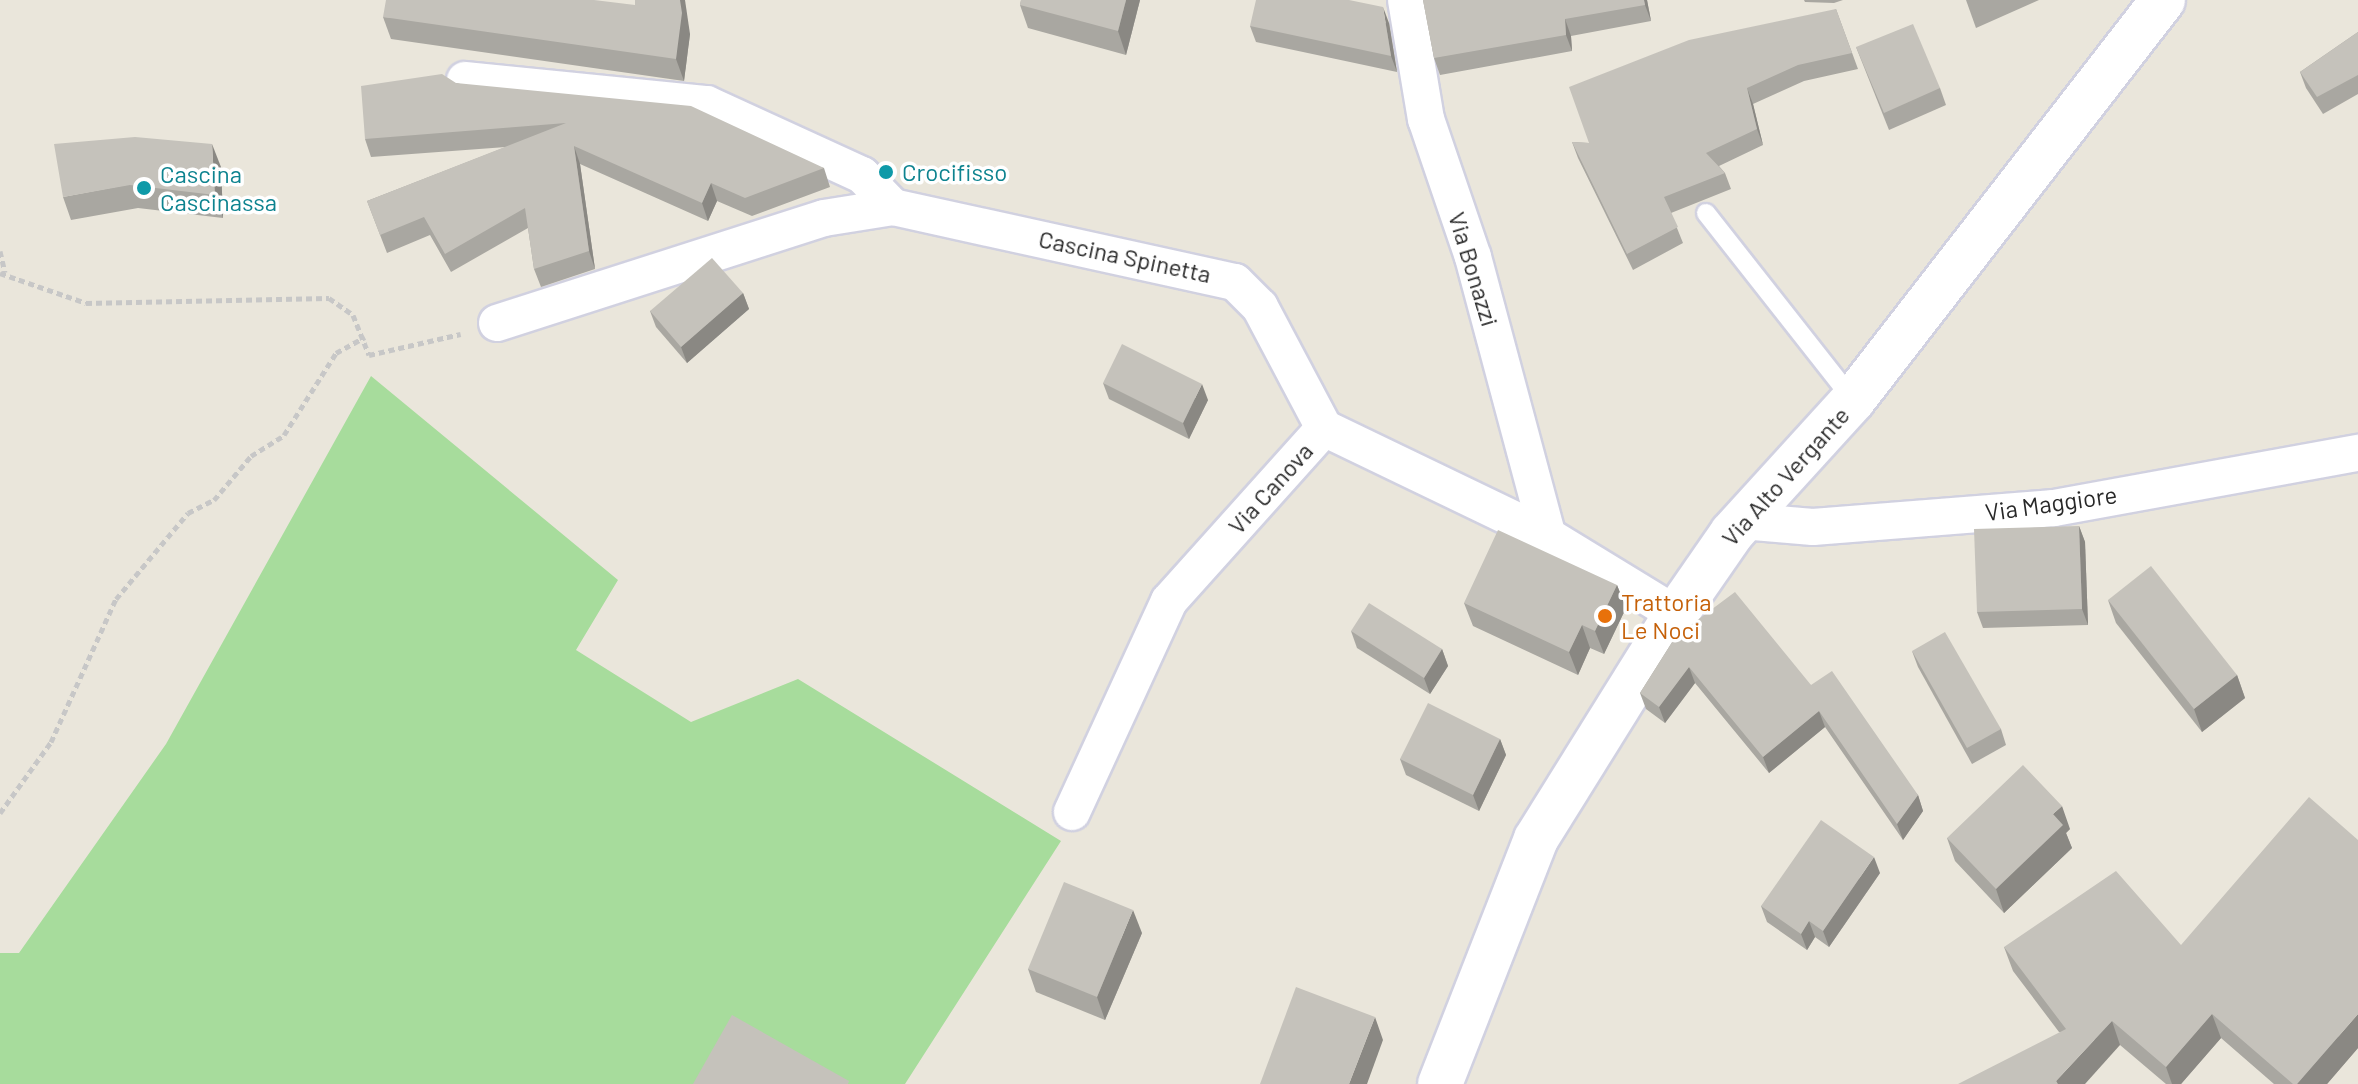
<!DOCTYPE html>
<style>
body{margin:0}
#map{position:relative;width:2358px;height:1084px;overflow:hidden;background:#eae6db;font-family:Barlow,sans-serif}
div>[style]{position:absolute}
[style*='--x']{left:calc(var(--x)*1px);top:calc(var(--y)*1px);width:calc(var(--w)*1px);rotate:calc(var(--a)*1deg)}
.green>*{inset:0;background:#a7dc9c}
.path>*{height:5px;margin-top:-2.5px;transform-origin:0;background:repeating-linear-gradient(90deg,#c7c7c7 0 6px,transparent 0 10px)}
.roads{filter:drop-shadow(2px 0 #d1d1e0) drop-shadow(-2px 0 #d1d1e0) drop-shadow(0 2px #d1d1e0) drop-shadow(0 -2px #d1d1e0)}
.lane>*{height:18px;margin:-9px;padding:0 9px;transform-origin:9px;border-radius:9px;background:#fff}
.street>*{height:36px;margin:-18px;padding:0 18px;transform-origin:18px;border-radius:18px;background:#fff}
.secondary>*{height:44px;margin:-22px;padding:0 22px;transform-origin:22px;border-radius:22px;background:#fff}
.wall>*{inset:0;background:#a9a7a1}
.shaded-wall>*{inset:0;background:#8a8883}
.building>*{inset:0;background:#c5c2bb}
.dots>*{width:22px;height:22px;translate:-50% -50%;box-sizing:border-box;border:4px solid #fff;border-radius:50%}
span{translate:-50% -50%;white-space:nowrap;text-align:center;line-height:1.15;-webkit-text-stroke:7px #fff;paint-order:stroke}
.culture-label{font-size:24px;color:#0d838f}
.left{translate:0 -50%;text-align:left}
.street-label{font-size:24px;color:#282828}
.food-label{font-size:24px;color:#c56008}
</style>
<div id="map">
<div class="green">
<div style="clip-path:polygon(371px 376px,618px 580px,576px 650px,691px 722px,798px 679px,1061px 841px,905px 1084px,0 1084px,0 953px,19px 953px,166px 744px)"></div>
</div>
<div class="path">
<div style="--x:0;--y:251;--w:22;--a:77"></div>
<div style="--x:0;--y:273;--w:91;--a:19.2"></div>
<div style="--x:86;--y:303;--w:243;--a:-1.2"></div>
<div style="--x:329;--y:298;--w:29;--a:35"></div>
<div style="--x:353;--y:315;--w:43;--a:68.2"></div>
<div style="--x:369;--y:355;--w:94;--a:-12.9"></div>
<div style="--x:0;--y:813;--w:87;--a:-54.3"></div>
<div style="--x:51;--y:742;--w:157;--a:-65.6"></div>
<div style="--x:116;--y:599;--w:112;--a:-50.1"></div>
<div style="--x:188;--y:513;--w:29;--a:-27"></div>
<div style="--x:214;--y:500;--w:57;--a:-49.9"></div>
<div style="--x:251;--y:456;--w:39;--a:-32"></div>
<div style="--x:284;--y:435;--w:97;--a:-57.6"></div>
<div style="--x:336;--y:353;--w:33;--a:-29"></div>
</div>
<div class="roads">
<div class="lane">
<div style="--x:1706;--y:213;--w:238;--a:51.8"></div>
</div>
<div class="street">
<div style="--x:1406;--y:0;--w:121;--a:80.5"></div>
<div style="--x:1426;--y:119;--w:146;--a:71.2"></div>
<div style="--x:1473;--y:257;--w:289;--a:75"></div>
<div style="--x:465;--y:80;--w:243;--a:5.7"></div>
<div style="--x:707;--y:104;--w:170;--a:24.6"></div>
<div style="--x:862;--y:175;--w:45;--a:45.9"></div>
<div style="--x:497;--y:323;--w:343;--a:-17.8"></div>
<div style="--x:824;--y:218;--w:70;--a:-9.1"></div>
<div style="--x:893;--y:207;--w:350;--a:12.4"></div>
<div style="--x:1235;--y:282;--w:35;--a:45"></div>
<div style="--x:1260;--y:307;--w:137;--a:62.1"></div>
<div style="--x:1742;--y:521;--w:71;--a:4.8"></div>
<div style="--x:1813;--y:527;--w:242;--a:-4.5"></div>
<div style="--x:2054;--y:508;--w:309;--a:-10.3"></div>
<div style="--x:1072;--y:812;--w:232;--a:-65.3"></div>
<div style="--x:1169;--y:601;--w:232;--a:-48.1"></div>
<div style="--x:1324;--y:428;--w:249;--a:25.7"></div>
<div style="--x:1548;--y:536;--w:150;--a:31.4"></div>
</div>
<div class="secondary">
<div style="--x:1440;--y:1084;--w:263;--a:-68.6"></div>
<div style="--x:1536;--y:839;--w:265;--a:-58.1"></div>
<div style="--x:1676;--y:614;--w:98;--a:-55.3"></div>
<div style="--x:1732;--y:533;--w:180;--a:-47.7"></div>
<div style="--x:1853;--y:400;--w:506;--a:-52.22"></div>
</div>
</div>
<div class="wall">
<div style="clip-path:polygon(1021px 0,1140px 0,1126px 55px,1028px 28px,1020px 5px)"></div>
<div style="clip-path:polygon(1423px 0,1647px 0,1651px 21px,1571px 36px,1572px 51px,1440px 75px,1434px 58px)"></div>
<div style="clip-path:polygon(1804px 0,1843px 0,1834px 3px,1805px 2px)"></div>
<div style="clip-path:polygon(1966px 0,2039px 0,1976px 28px)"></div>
<div style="clip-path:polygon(1836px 9px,1858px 69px,1804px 81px,1753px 104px,1763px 145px,1719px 166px,1725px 173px,1731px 189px,1671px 213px,1683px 243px,1633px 270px,1578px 158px,1572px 142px,1589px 143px)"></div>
<div style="clip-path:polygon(383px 17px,690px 34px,684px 81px,391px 39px)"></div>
<div style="clip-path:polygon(1389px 23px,1397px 72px,1256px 42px,1250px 26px)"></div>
<div style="clip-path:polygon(2358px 32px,2358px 94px,2323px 114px,2306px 88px,2300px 72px)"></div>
<div style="clip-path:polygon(1856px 47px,1940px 88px,1946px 105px,1889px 130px)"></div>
<div style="clip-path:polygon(456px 83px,824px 168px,830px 187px,752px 216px,717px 201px,708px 221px,580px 164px,595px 269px,541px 287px,534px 269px,528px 228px,451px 272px,430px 235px,387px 253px,367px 201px,506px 147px,371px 157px,365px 139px)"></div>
<div style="clip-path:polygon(221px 167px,223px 218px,138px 208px,71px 220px,63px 197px)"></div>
<div style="clip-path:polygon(743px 293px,749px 309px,687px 363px,656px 327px,650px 311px)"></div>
<div style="clip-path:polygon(1103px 383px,1208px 400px,1189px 439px,1109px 399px)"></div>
<div style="clip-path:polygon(2079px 526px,2085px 542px,2088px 625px,1983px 628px,1977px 612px)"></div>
<div style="clip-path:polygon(1617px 585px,1626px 608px,1604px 654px,1590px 648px,1578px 675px,1473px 626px,1464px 603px)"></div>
<div style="clip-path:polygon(2108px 600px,2237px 675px,2245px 698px,2202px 732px,2116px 623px)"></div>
<div style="clip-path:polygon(1351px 631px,1442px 649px,1448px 666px,1430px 694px,1357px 648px)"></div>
<div style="clip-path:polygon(1676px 636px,1811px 685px,1918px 795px,1923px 811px,1903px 840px,1825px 727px,1769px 773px,1695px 683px,1665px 723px,1646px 709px,1640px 693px)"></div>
<div style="clip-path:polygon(1912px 651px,2001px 729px,2006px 745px,1972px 764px,1918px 667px)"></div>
<div style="clip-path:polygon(1500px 739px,1506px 755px,1479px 811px,1406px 775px,1400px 759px)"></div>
<div style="clip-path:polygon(2070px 829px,2066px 833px,2072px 848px,2004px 913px,1955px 861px,1947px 838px)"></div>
<div style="clip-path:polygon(1880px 873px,1829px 947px,1815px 937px,1807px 950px,1767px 922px,1761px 906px)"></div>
<div style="clip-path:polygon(1142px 933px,1105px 1020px,1036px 992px,1028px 969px)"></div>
<div style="clip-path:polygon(2181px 945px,2358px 1048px,2327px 1084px,2274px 1084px,2221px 1038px,2181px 1084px,2166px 1084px,2120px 1045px,2059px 1032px,2013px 971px,2004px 947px)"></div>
</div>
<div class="shaded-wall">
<div style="clip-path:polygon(680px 0,685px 0,690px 34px,684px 81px,676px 59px)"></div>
<div style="clip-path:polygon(1126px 0,1140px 0,1126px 55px,1118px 31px)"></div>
<div style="clip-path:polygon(1644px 0,1647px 0,1651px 21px,1645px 5px)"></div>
<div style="clip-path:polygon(1383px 7px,1389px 23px,1397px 72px,1391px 56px)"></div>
<div style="clip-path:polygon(1565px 19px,1571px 36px,1572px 51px,1566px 35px)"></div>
<div style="clip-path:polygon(1747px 88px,1753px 104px,1763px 145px,1757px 129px)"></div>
<div style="clip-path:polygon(212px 144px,221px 167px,223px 218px,215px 195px)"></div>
<div style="clip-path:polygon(574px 146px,580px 164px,595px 269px,589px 251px)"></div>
<div style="clip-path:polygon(711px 183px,717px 201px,708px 221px,702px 203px)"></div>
<div style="clip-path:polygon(743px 293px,749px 309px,687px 363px,681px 347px)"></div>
<div style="clip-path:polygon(1202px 384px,1208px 400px,1189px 439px,1183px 423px)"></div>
<div style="clip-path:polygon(2079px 526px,2085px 542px,2088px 625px,2082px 609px)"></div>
<div style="clip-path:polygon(1617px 585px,1626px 608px,1604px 654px,1595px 631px)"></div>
<div style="clip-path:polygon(1582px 625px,1590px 648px,1578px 675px,1569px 652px)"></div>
<div style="clip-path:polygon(1442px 649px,1448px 666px,1430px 694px,1424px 678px)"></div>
<div style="clip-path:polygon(1689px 667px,1695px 683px,1665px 723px,1659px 707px)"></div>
<div style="clip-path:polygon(2237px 675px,2245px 698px,2202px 732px,2194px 709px)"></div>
<div style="clip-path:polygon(1819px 711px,1825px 727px,1769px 773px,1763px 757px)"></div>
<div style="clip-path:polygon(1500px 739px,1506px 755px,1479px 811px,1473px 795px)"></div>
<div style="clip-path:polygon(1918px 795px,1923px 811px,1903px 840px,1897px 824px)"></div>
<div style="clip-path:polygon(2062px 806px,2070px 829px,2066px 833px,2072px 848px,2004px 913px,1996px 889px,2053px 814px)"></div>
<div style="clip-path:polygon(1874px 857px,1880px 873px,1829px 947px,1823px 931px)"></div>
<div style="clip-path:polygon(1133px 910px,1142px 933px,1105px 1020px,1097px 997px)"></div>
<div style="clip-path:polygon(1809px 921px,1815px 937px,1807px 950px,1801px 934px)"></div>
<div style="clip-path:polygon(2212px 1014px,2221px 1038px,2181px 1084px,2172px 1084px,2166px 1067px)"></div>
<div style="clip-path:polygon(2358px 1014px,2358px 1048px,2327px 1084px,2297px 1084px)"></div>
<div style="clip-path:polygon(1375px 1017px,1383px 1040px,1367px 1084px,1349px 1084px)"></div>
<div style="clip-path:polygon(2112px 1021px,2120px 1045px,2085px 1084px,2057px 1084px,2056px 1081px)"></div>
</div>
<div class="building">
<div style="clip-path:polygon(386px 0,594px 0,635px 5px,635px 0,680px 0,682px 13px,676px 59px,383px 17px)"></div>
<div style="clip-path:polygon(1021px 0,1126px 0,1118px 31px,1020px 5px)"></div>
<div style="clip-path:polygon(1256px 0,1349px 0,1383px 7px,1391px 56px,1250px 26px)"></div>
<div style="clip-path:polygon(1423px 0,1644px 0,1645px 5px,1565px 19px,1566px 35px,1434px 58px)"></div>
<div style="clip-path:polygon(1836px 9px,1852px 53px,1798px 65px,1747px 88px,1757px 129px,1706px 153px,1725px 173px,1664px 197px,1678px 227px,1627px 254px,1572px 142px,1589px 143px,1569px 87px,1689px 40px)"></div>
<div style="clip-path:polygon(1913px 24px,1940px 88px,1884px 113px,1856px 47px)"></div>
<div style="clip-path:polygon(2358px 32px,2358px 75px,2317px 97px,2300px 72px)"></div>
<div style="clip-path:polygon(442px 74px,456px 83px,691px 106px,824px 168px,745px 198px,711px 183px,702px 203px,574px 146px,589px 251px,534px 269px,525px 208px,445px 254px,424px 217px,380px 235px,367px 201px,566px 123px,365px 139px,361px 86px)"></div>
<div style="clip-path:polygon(135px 137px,212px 144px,215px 195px,130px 185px,63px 197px,54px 144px)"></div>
<div style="clip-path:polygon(712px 258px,743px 293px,681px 347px,650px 311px)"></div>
<div style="clip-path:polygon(1122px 344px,1202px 384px,1183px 423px,1103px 383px)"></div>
<div style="clip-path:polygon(2079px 526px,2082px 609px,1977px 612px,1974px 529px)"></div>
<div style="clip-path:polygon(1498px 530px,1617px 585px,1595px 631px,1582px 625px,1569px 652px,1464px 603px)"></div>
<div style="clip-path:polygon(2151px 566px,2237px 675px,2194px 709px,2108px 600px)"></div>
<div style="clip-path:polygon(1735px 592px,1811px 685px,1832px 671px,1918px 795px,1897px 824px,1819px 711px,1763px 757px,1689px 667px,1659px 707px,1640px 693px,1676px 636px)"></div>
<div style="clip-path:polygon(1369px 603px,1442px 649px,1424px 678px,1351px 631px)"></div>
<div style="clip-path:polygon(1945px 632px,2001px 729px,1967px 748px,1912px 651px)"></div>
<div style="clip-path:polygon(1428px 703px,1500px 739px,1473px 795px,1400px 759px)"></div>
<div style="clip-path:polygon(2023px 765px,2062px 806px,2053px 814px,2063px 825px,1996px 889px,1947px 838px)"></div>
<div style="clip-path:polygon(2309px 797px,2358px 840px,2358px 1014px,2297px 1084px,2293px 1084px,2212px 1014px,2166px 1067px,2112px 1021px,2056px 1081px,2058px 1084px,1958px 1084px,2066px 1029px,2004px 947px,2116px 871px,2181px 945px)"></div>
<div style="clip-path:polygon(1821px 820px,1874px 857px,1823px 931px,1809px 921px,1801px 934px,1761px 906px)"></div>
<div style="clip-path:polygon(1064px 882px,1133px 910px,1097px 997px,1028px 969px)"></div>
<div style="clip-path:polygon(1296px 987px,1375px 1017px,1349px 1084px,1260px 1084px)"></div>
<div style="clip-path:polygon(732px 1015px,849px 1081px,848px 1084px,693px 1084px)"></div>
</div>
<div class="dots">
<div style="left:886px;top:172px;background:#0f9aa8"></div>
<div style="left:144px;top:188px;background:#0f9aa8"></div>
<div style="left:1605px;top:616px;background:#e8710a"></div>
</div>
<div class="culture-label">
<span class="left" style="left:902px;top:172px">Crocifisso</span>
<span class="left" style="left:160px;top:188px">Cascina<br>Cascinassa</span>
</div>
<div class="street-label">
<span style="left:1125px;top:256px;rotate:12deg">Cascina Spinetta</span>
<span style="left:1474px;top:269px;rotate:73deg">Via Bonazzi</span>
<span style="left:1785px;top:476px;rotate:-48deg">Via Alto Vergante</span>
<span style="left:1270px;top:488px;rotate:-48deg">Via Canova</span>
<span style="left:2051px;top:503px;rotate:-8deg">Via Maggiore</span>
</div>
<div class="food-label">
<span class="left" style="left:1621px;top:616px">Trattoria<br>Le Noci</span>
</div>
</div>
